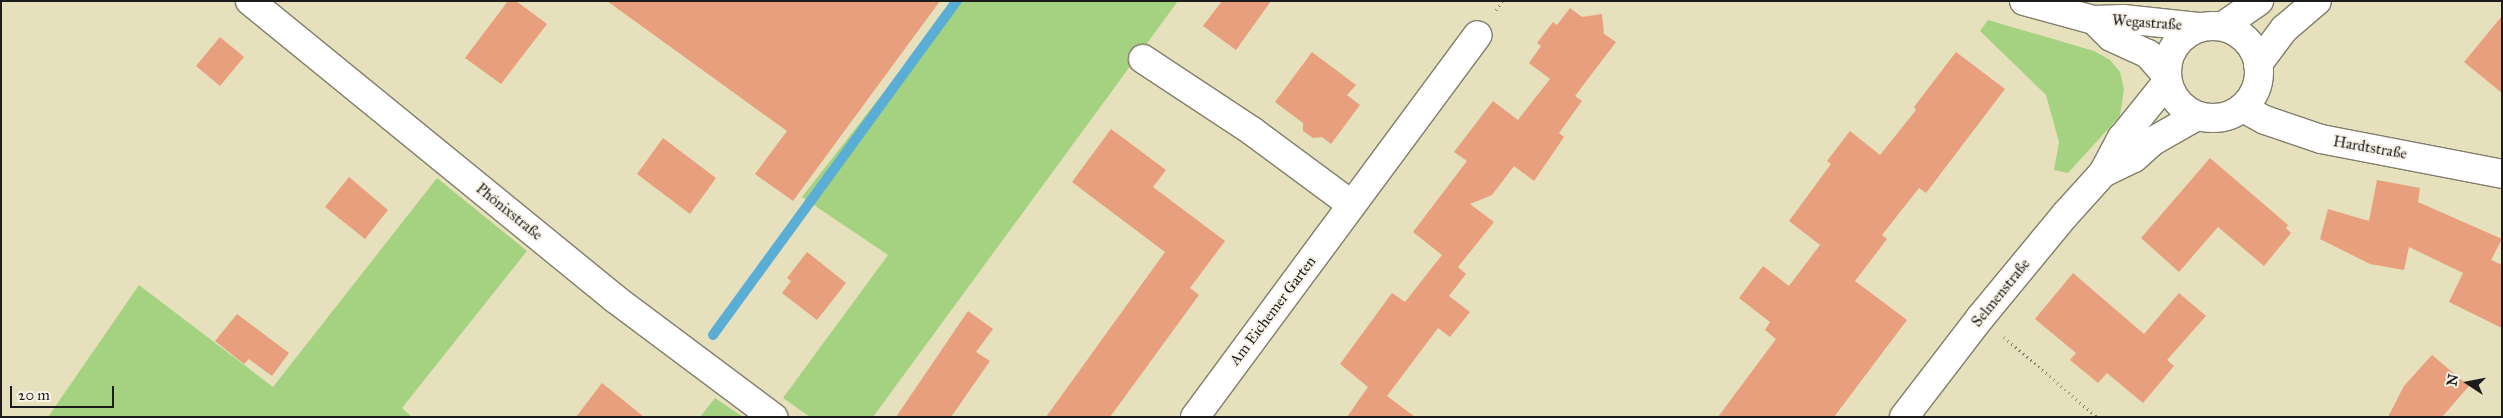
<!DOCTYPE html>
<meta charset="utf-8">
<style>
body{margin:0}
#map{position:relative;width:2503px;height:418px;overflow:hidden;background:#e7e0bd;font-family:"IM FELL Great Primer",serif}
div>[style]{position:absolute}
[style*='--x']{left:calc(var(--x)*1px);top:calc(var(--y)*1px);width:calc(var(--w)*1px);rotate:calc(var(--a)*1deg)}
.green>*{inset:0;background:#a5d280}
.stream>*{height:10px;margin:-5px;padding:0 5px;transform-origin:5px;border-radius:5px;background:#5aaed6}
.building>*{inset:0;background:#e79f7d}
.path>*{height:3px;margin-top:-1.5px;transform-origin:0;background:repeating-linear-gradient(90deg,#827e6c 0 1px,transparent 0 5px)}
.roads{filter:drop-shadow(1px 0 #827e6c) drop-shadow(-1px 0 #827e6c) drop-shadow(0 1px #827e6c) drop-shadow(0 -1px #827e6c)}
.street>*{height:28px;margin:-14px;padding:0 14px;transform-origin:14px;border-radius:14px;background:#fff}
.secondary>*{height:28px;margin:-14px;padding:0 14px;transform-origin:14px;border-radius:14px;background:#fff}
.secondary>.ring{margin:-14px;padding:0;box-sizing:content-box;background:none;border:28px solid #fff;border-radius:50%}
span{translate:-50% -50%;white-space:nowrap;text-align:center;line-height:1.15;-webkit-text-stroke:4px #f7f3e8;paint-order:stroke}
.street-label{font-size:15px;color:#1c1c1c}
.frame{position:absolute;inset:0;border:2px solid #1c1c1c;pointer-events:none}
.north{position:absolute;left:2443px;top:358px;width:50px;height:50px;-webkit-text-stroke:4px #f7f3e8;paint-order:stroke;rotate:281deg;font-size:14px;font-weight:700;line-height:20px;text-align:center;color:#1c1c1c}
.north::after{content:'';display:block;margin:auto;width:18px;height:22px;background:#1c1c1c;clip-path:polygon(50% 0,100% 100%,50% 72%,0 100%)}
.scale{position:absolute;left:10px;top:386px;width:104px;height:22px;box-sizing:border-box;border:2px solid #1c1c1c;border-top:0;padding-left:6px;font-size:15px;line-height:18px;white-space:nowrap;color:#1c1c1c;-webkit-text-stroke:4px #f7f3e8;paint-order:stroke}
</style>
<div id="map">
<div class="green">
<div style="clip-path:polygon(955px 1px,1178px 1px,873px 417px,810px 417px,783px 398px,888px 255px,802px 197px)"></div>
<div style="clip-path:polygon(1988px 20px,2094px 51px,2110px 60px,2120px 72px,2124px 89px,2120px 116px,2068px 173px,2054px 170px,2059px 142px,2046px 95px,1980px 31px)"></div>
<div style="clip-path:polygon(437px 178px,527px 251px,402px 408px,412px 417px,48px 417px,139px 285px,273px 387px)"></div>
<div style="clip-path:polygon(715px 398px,743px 417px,700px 417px)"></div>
</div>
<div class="stream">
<div style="--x:713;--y:335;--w:414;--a:-53.9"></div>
</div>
<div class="building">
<div style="clip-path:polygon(508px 1px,516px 1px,547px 24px,501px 84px,465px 58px)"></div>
<div style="clip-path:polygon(607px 1px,940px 1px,793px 201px,755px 174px,787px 131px)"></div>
<div style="clip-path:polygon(1222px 1px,1271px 1px,1236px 50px,1203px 26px)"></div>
<div style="clip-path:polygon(1570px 8px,1582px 17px,1602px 14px,1604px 34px,1616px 42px,1575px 96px,1582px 101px,1559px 133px,1564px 137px,1534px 181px,1514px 166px,1492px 195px,1470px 204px,1494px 222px,1458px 267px,1466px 274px,1449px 296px,1470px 312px,1450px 337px,1438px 328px,1387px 396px,1415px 417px,1347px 417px,1368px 387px,1340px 364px,1392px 293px,1405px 302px,1442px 255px,1413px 232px,1467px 161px,1454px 152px,1493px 101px,1518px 120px,1550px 79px,1529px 63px,1541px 46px,1537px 43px,1553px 22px,1557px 25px)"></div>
<div style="clip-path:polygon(2502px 16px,2502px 93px,2464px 62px)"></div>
<div style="clip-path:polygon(220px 37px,244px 57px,220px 86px,196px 66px)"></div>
<div style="clip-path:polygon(1312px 52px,1356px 85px,1347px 95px,1360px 105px,1331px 144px,1322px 137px,1313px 138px,1303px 131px,1303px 123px,1275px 102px)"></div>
<div style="clip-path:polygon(1956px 52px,2005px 89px,1926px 193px,1919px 188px,1882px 235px,1887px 239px,1855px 281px,1907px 320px,1834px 417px,1718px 417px,1776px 339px,1765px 330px,1770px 322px,1739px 298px,1763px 266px,1789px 286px,1820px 245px,1789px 221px,1831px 164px,1827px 161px,1850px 131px,1880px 155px,1916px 110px,1914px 107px)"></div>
<div style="clip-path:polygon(1111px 129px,1166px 170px,1153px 187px,1225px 241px,1190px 288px,1199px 295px,1110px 417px,1046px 417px,1165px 252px,1072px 182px)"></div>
<div style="clip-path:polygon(663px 138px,716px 178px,690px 214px,637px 174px)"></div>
<div style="clip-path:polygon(2210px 158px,2288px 225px,2286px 228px,2291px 233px,2264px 266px,2218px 227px,2179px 272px,2141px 238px)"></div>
<div style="clip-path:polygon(349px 177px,388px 210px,365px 239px,325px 207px)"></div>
<div style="clip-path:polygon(2377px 180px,2420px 188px,2418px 202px,2502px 239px,2491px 260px,2502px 265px,2502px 328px,2449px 302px,2463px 273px,2409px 247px,2404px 270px,2370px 264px,2320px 239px,2328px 209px,2369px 221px)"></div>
<div style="clip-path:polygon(807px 252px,846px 283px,817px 320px,782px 293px,791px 281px,787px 278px)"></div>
<div style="clip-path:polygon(2073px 273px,2144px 334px,2179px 293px,2206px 316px,2167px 360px,2174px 366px,2143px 403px,2107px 373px,2098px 383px,2070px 360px,2076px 353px,2035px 319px)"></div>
<div style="clip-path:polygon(968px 311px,993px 329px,976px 352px,990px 361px,951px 417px,896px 417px)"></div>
<div style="clip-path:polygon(237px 314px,289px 353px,272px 376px,249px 359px,244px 364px,215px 341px)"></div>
<div style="clip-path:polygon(2432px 355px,2469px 386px,2442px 417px,2388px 417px,2404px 386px)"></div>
<div style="clip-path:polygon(602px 383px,644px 417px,576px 417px)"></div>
</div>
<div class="path">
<div style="--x:1496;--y:10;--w:11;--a:-56"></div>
<div style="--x:2004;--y:337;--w:123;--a:40.7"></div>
</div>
<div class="roads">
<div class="street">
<div style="--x:250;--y:1;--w:470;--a:39.2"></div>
<div style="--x:614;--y:298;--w:199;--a:36.8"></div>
<div style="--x:2024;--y:1;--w:73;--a:15.2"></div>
<div style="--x:2094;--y:20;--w:29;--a:-2"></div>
<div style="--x:2123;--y:19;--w:76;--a:6"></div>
<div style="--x:2094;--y:20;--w:24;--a:45"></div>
<div style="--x:2111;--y:37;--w:41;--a:24.7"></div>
<div style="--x:2148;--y:54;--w:29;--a:49"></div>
<div style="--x:1143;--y:59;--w:131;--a:33.4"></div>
<div style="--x:1252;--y:131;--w:124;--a:36.5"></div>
<div style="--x:2243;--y:108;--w:25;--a:29"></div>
<div style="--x:2265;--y:120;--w:59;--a:18.7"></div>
<div style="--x:2321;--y:139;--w:184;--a:10.9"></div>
<div style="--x:1195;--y:417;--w:475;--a:-53.5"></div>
</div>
<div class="secondary">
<div class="ring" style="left:2167px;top:26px;width:64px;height:64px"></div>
<div style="--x:2223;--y:26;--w:44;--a:-34.8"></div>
<div style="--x:2258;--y:64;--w:44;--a:-53.4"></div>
<div style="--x:2284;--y:29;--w:43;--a:-40.3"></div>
<div style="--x:2103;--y:173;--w:34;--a:-26"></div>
<div style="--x:2134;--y:158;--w:25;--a:-42"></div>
<div style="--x:2153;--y:141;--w:51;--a:-29.6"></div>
<div style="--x:1904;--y:417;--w:125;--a:-52.5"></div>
<div style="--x:1980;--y:318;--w:134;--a:-50.5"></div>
<div style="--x:2065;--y:215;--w:57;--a:-47.9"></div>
<div style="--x:2103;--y:173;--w:40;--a:-62"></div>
<div style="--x:2122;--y:138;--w:72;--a:-51.2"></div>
</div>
</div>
<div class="street-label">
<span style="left:2147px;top:23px;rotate:4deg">Wegastraße</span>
<span style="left:2370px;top:148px;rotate:10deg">Hardtstraße</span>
<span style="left:509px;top:212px;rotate:39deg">Phönixstraße</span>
<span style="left:2001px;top:293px;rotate:-51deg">Selmenstraße</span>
<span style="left:1273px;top:311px;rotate:-53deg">Am Eichemer Garten</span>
</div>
<div class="frame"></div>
<div class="north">N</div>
<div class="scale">20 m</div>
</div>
